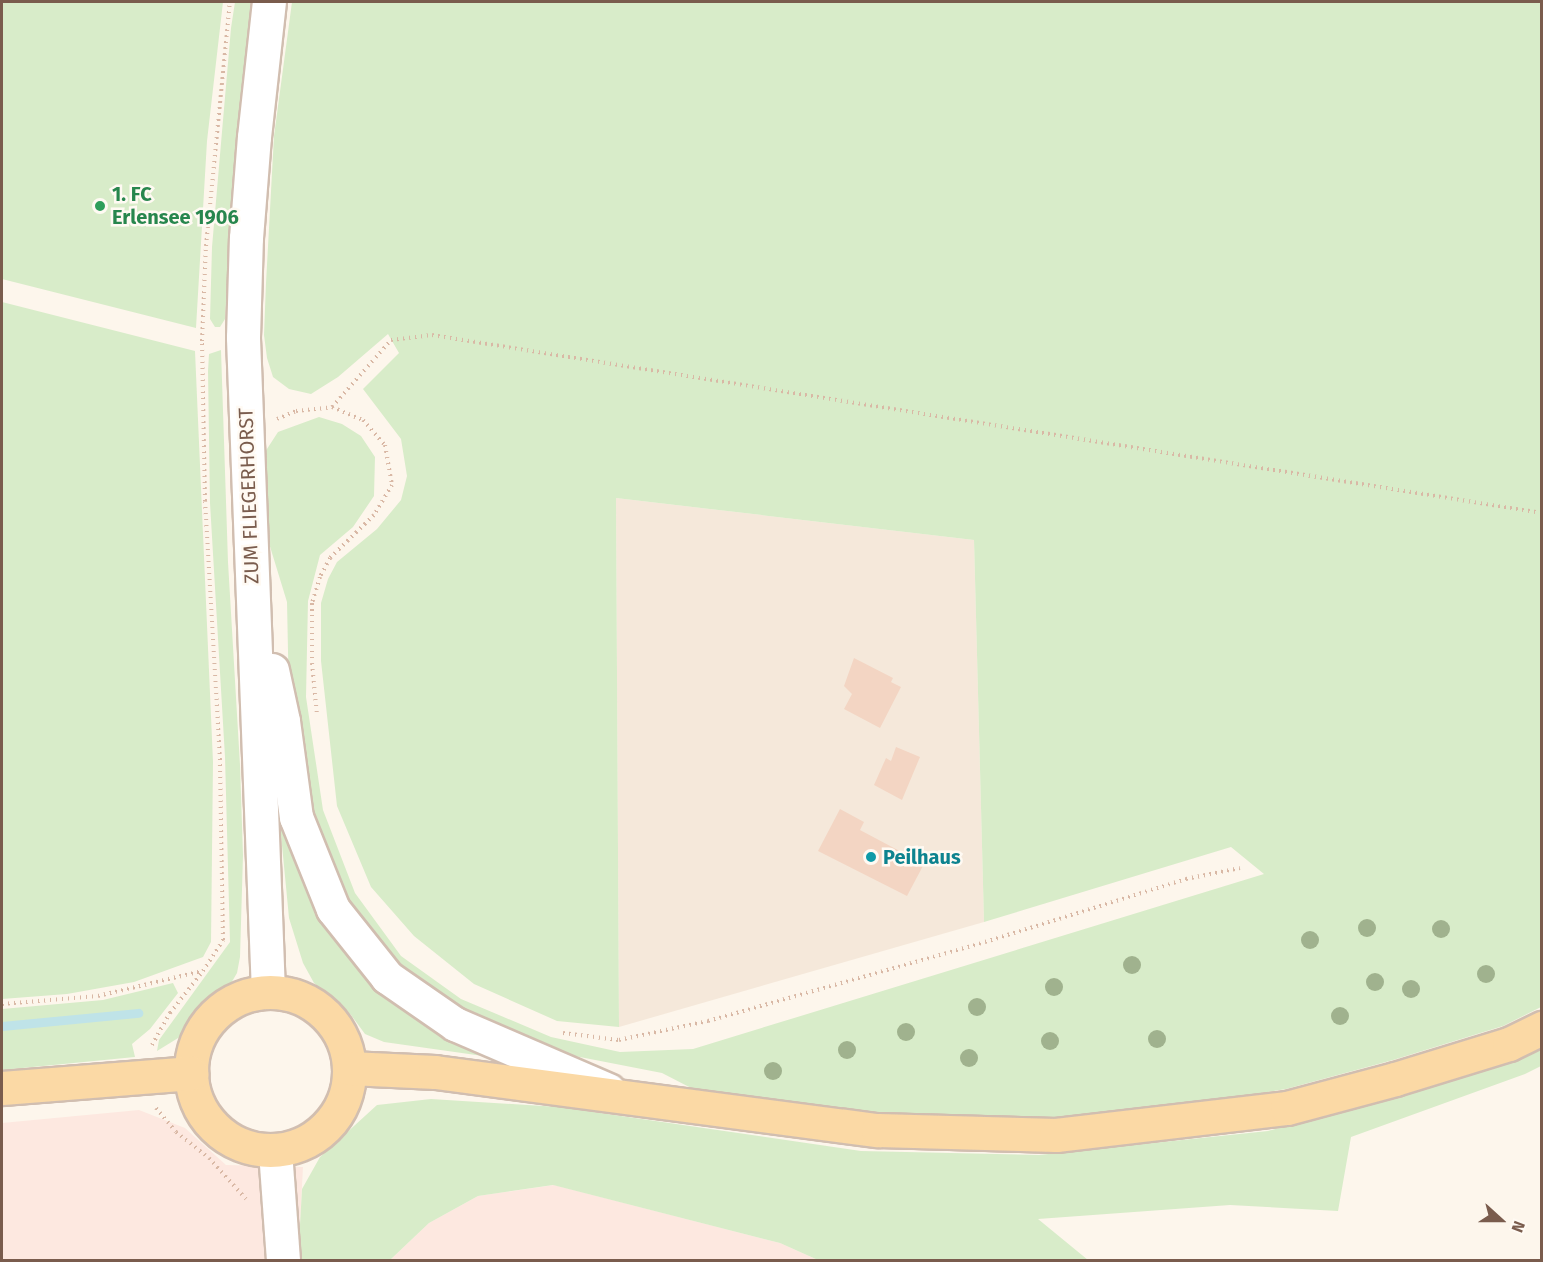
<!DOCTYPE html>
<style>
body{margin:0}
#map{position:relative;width:1543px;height:1262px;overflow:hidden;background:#fdf6ec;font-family:"Fira Sans",sans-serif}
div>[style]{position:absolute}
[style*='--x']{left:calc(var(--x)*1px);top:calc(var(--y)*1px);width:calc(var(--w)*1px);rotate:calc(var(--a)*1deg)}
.residential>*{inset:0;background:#f5e8da}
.commercial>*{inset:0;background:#fde8e0}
.green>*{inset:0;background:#d8ecc9}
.stream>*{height:9px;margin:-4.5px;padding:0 4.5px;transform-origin:4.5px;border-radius:4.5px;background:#bfe3e8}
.building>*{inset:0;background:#f3d5c3}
.path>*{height:4px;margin-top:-2px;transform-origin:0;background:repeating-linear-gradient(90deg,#d9b8a5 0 1.5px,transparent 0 6px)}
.roads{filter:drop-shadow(2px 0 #d1beb0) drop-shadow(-2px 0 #d1beb0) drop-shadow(0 2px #d1beb0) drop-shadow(0 -2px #d1beb0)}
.minor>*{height:33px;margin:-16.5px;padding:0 16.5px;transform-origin:16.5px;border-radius:16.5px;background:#fff}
.major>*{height:33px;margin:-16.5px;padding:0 16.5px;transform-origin:16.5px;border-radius:16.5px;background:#fbd9a5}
.major>.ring{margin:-16.5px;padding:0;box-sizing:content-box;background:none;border:33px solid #fbd9a5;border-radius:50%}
.trees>*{width:18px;height:18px;margin:-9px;border-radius:50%;background:#a0b28e}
.dots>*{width:16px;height:16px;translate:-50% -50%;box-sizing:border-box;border:3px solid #fffaf3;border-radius:50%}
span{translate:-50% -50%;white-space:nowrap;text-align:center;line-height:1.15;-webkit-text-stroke:5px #fffaf3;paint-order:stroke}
.leisure-label{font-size:20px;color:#27864d;font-weight:700}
.left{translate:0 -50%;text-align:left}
.street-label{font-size:20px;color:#7a5c4d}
.culture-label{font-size:20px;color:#0d838f;font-weight:700}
.frame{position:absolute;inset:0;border:3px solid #7a5c4d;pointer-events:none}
.north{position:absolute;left:1471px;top:1190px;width:60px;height:60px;-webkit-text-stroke:4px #fffaf3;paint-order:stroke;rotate:111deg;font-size:16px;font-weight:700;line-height:24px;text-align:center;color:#7a5c4d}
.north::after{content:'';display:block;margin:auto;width:21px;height:27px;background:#7a5c4d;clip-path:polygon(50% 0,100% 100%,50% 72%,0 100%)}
</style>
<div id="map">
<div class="residential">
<div style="clip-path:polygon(616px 498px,974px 540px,984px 922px,619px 1027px)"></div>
</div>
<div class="commercial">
<div style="clip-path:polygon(139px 1110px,185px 1128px,226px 1165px,303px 1167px,298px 1260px,2px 1260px,2px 1123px)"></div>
<div style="clip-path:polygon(554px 1185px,780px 1243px,818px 1260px,390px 1260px,429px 1223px,478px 1196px)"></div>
</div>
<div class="green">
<div style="clip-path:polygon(2px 2px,223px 2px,207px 141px,196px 328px,2px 279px)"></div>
<div style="clip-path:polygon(235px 2px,251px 2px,236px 138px,225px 319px,220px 327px,215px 327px,210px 319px,212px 247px,231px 28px)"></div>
<div style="clip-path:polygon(292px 2px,1541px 2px,1541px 1007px,1503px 1026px,1393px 1060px,1286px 1089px,1170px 1108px,1054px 1120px,878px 1116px,695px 1090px,662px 1073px,549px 1051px,460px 1017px,392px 969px,339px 906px,303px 818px,289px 701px,287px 602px,268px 540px,261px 484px,265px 452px,278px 432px,319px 417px,342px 424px,361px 436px,375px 457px,374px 496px,353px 527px,320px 555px,308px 601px,306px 697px,323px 810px,355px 893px,401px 956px,461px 999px,551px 1037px,620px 1052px,693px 1049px,1264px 874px,1231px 847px,984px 922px,974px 540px,616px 498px,619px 1027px,557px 1021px,474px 984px,414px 936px,371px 887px,337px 806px,321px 661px,321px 603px,328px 579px,337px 562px,377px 529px,401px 500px,407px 476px,401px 439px,363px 389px,399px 353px,388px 334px,338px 377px,311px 394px,289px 389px,273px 377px,267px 358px,264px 335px,266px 283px,274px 136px)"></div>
<div style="clip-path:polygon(2px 302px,195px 351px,213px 762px,211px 942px,203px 957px,134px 982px,67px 994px,2px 999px)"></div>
<div style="clip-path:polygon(221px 350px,228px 562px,240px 765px,243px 855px,240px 957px,237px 973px,227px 990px,183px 1035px,157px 1051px,159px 1040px,230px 942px,225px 757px,210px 503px,208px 371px,209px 354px)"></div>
<div style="clip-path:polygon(279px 814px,287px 817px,323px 912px,486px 1049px,483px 1056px,384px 1042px,365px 1034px,351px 1015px,314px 983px,303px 963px,289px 918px)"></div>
<div style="clip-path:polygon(173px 983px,178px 993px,150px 1029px,132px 1044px,135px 1057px,2px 1070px,2px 1009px,103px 1000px)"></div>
<div style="clip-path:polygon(1541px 1045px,1541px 1066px,1525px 1074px,1351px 1137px,1338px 1211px,1230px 1205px,1038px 1219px,1088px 1260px,818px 1260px,780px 1243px,553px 1185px,478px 1196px,429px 1223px,390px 1260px,298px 1260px,302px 1189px,320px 1157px,377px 1105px,431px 1099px,559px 1107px,861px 1151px,1039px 1155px,1268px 1131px,1402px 1093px)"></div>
</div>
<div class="stream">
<div style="--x:2;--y:1026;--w:137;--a:-5.5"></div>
</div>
<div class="building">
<div style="clip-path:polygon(854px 658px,893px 678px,891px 682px,901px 687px,880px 728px,844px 709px,852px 694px,844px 686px)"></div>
<div style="clip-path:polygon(896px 747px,920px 757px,902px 800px,874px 785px,886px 758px,891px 761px)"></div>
<div style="clip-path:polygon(840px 809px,864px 822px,860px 830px,924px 864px,907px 896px,818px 851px)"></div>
</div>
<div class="path">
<div style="--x:332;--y:407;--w:89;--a:-48.6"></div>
<div style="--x:391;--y:340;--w:41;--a:-7"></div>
<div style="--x:432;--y:335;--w:1124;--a:9.11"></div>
<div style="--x:277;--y:419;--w:21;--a:-23"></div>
<div style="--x:296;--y:411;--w:36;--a:-6"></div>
<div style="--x:332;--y:407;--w:34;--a:23"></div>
<div style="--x:363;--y:420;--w:33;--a:49"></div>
<div style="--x:385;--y:445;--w:41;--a:80.1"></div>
<div style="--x:392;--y:485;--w:35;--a:121"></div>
<div style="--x:374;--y:515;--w:62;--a:135.7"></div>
<div style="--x:330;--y:558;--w:21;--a:118"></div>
<div style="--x:320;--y:577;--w:27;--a:107"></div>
<div style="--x:312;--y:603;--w:60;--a:90"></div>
<div style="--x:312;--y:663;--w:52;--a:84.5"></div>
<div style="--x:2;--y:1004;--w:96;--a:-4.8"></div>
<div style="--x:98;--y:996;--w:107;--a:-13.5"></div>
<div style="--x:563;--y:1033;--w:56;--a:7.1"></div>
<div style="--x:619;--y:1040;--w:91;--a:-12.1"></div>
<div style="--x:708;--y:1021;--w:288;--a:-15.9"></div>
<div style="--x:985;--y:942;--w:211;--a:-17.4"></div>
<div style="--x:1186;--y:879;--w:55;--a:-11.5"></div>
<div style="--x:152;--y:1045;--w:37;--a:-61"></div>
<div style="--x:170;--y:1013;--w:53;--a:-51.8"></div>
<div style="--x:203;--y:971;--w:37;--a:-57"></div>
<div style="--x:223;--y:940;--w:180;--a:-91"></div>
<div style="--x:220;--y:760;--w:259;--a:-93.3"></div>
<div style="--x:205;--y:501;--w:160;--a:-91.1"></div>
<div style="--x:202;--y:341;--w:95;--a:-87.6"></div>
<div style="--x:206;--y:246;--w:245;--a:-84.4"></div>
<div style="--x:156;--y:1108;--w:31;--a:50"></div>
<div style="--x:176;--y:1132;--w:42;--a:38.2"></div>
<div style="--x:209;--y:1158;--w:55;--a:47.9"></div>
</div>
<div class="roads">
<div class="minor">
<div style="--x:272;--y:670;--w:52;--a:77.8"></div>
<div style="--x:283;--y:721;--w:97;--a:82.3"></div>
<div style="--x:296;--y:817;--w:99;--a:68.1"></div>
<div style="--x:333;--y:909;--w:87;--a:51.5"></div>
<div style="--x:387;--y:977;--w:83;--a:34.7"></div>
<div style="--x:455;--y:1024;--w:167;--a:23.3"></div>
<div style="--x:268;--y:992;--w:655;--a:-92.19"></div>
<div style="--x:243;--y:337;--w:99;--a:-88.3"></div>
<div style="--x:246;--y:238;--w:101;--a:-85.5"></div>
<div style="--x:254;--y:137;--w:136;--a:-83.7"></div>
<div style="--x:275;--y:1151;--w:109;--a:85.8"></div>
</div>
<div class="major">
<div class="ring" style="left:191px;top:992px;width:125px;height:125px"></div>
<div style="--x:349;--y:1068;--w:86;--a:2.7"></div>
<div style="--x:435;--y:1072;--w:447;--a:7.5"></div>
<div style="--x:878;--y:1130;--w:178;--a:1.6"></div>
<div style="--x:1056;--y:1135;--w:233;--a:-6.7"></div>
<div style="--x:1287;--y:1108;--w:112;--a:-15"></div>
<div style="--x:1395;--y:1079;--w:119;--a:-17.1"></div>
<div style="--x:1509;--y:1044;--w:37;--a:-26"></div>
<div style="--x:2;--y:1088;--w:190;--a:-4.5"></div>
</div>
</div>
<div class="trees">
<div style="left:1367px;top:928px"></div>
<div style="left:1441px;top:929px"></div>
<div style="left:1310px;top:940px"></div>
<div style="left:1132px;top:965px"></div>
<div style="left:1486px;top:974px"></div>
<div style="left:1375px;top:982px"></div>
<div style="left:1054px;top:987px"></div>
<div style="left:1411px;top:989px"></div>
<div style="left:977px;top:1007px"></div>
<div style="left:1340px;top:1016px"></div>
<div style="left:906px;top:1032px"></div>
<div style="left:1157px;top:1039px"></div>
<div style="left:1050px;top:1041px"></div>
<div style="left:847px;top:1050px"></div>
<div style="left:969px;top:1058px"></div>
<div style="left:773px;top:1071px"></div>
</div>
<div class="dots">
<div style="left:100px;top:206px;background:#2e9e5b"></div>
<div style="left:871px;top:857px;background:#0f9aa8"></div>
</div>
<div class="leisure-label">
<span class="left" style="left:112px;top:206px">1. FC<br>Erlensee 1906</span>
</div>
<div class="street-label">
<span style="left:249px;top:496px;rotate:-92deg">ZUM FLIEGERHORST</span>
</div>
<div class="culture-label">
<span class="left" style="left:883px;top:857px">Peilhaus</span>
</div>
<div class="frame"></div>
<div class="north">N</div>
</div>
